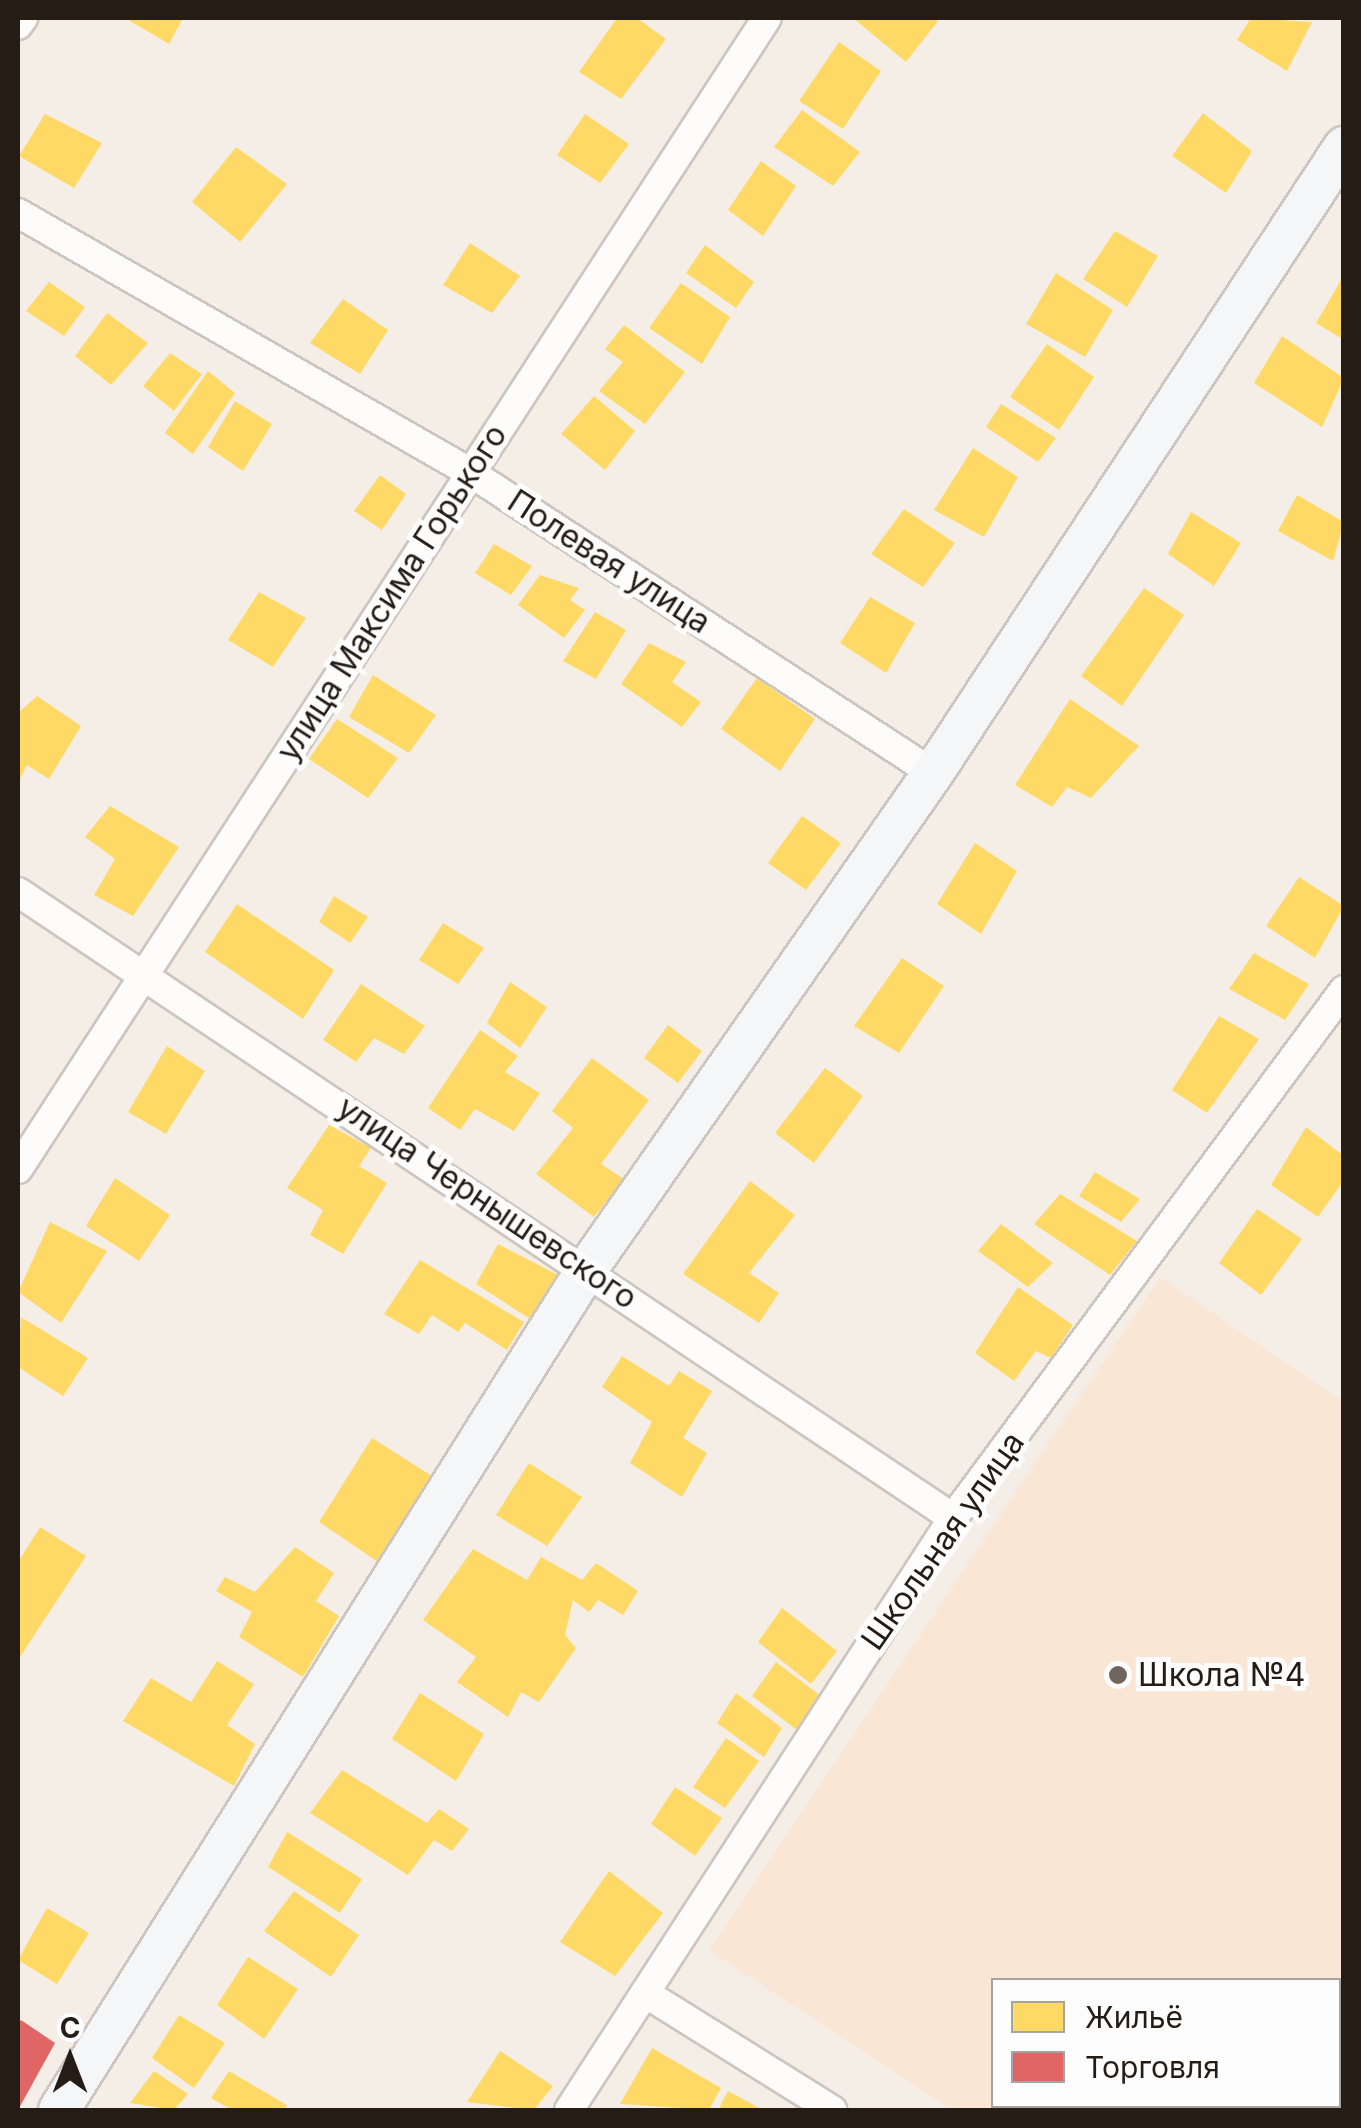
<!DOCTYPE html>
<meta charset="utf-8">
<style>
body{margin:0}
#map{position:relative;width:1361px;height:2128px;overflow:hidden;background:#f5eee7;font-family:Inter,sans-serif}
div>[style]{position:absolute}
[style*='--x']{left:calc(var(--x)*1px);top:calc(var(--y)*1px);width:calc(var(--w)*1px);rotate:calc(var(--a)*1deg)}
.built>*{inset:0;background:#fae6d5}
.homes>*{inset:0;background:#ffd966}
.shops>*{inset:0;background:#e06666}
.roads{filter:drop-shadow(2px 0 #cdc5bf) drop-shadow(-2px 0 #cdc5bf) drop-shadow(0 2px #cdc5bf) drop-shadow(0 -2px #cdc5bf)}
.street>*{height:28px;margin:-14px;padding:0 14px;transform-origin:14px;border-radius:14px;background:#fefcfb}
.secondary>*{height:40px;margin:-20px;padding:0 20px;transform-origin:20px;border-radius:20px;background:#f5f6f7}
.dots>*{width:28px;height:28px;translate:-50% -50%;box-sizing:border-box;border:5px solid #fdfdfd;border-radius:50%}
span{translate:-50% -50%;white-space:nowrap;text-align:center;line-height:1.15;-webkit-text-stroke:10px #fdfdfd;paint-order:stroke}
.street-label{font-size:32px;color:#251c15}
.poi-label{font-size:32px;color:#251c15}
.left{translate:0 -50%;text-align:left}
.frame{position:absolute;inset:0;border:20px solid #251c15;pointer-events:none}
.legend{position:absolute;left:991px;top:1978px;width:350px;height:130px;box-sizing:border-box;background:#fdfdfd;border:2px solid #a7a3a0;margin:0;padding:12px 18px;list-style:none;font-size:30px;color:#251c15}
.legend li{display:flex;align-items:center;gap:20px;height:50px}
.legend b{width:50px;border:2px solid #a7a3a0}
.north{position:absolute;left:20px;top:2008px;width:100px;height:100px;-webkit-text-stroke:8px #fdfdfd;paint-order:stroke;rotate:0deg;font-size:28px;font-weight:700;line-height:40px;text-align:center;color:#251c15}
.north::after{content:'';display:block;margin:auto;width:35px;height:45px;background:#251c15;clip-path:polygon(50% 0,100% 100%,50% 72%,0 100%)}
</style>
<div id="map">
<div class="built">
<div style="clip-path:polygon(evenodd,1160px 1277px,1343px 1401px,1343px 2110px,951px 2110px,709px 1950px,1160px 1277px,994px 1980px,1338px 1980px,1338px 2106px,994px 2106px,994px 1980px)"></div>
</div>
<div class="homes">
<div style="clip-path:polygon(125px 18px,183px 18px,169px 44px)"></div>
<div style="clip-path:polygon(617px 18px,637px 18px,666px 39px,621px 99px,579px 72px)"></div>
<div style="clip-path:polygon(853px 18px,933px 18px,938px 21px,906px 62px)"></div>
<div style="clip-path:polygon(1251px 18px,1312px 22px,1287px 71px,1237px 40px)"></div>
<div style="clip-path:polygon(839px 42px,881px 71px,843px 129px,799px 101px)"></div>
<div style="clip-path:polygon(802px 110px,860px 152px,833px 186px,774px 147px)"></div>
<div style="clip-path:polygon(1203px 113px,1252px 151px,1226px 193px,1172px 156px)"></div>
<div style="clip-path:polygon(45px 114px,102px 143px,74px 188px,19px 156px)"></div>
<div style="clip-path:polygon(585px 114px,629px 144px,600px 183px,557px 155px)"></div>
<div style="clip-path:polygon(236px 147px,287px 184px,240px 242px,192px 202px)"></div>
<div style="clip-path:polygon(761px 161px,796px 186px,763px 236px,728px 210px)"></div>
<div style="clip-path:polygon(1115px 231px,1158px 256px,1127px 307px,1083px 279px)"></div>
<div style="clip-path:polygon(470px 243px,520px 276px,492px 313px,443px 285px)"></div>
<div style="clip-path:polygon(705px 245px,754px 282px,736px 308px,686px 273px)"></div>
<div style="clip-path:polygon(1056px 273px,1113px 310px,1085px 357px,1026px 324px)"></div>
<div style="clip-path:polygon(1344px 275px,1344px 340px,1316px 323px)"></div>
<div style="clip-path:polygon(49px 282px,85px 307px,64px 336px,26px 311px)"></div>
<div style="clip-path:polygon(681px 283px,730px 317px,702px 364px,649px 328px)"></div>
<div style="clip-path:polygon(343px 299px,388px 330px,360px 374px,310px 343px)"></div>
<div style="clip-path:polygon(107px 313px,148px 343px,111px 385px,75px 356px)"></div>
<div style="clip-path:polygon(624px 325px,685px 372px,645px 424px,599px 391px,623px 362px,605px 349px)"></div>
<div style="clip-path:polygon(1282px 336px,1344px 378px,1322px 427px,1254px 383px)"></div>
<div style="clip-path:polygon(1047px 344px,1094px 377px,1059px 430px,1010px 397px)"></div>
<div style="clip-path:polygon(170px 353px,202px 374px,174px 411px,143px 386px)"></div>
<div style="clip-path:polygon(208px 371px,235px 393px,193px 454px,165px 433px)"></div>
<div style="clip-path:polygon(594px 396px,635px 431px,605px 470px,561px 434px)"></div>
<div style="clip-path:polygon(235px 401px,272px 424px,243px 471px,208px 447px)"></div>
<div style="clip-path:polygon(1001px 404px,1056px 438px,1038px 462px,986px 427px)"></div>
<div style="clip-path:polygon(973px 448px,1018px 477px,984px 537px,934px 510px)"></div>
<div style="clip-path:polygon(380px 475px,406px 494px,382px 530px,354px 511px)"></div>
<div style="clip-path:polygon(1297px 495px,1344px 522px,1333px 561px,1278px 531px)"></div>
<div style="clip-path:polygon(904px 509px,955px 543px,923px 587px,871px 554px)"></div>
<div style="clip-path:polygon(1191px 512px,1241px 543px,1214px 586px,1168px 554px)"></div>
<div style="clip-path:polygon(494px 544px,532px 566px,511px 595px,475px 573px)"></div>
<div style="clip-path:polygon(540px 575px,579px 588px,570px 600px,585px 610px,564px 638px,518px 605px)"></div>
<div style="clip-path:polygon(1144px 588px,1184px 615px,1122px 706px,1081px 676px)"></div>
<div style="clip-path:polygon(259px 592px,306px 618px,273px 667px,228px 640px)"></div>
<div style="clip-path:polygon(870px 597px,915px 623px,886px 673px,840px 643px)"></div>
<div style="clip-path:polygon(595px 612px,626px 630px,596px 679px,563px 661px)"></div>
<div style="clip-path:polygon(649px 643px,686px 662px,672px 682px,701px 702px,682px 727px,621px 684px)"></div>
<div style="clip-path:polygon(373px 675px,436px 715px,409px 753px,349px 717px)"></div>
<div style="clip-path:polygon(757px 678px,815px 719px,780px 771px,721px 729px)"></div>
<div style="clip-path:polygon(37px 696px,81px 726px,49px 779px,27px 765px,18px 783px,18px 713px)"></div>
<div style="clip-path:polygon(1070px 699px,1139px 746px,1091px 798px,1067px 787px,1052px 807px,1015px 785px)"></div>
<div style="clip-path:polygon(337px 719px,398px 758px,368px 798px,309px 759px)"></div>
<div style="clip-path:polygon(110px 806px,179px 847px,133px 916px,94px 895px,115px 859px,85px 837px)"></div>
<div style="clip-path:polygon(802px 816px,841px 843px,806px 890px,768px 863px)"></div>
<div style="clip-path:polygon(975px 843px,1017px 871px,981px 934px,937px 904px)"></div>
<div style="clip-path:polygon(1299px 877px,1344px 906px,1315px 958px,1266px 926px)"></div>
<div style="clip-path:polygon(334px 896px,368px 917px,350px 943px,319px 922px)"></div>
<div style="clip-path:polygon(237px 904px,334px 970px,303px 1019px,205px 952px)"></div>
<div style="clip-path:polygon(443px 923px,484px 948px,458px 984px,419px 960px)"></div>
<div style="clip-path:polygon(1254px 953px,1309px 984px,1285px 1020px,1229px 989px)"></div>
<div style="clip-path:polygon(902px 958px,944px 986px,899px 1053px,854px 1026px)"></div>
<div style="clip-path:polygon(510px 982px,547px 1007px,520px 1048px,487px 1023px)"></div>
<div style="clip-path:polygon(361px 984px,425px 1026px,404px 1054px,374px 1038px,356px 1062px,323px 1040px)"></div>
<div style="clip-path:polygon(1219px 1016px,1259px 1039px,1207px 1113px,1172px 1090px)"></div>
<div style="clip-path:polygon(668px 1025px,702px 1051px,678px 1083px,644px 1058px)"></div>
<div style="clip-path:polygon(480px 1030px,518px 1056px,505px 1072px,540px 1093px,514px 1131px,475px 1109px,460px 1130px,428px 1108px)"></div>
<div style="clip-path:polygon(167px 1046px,205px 1071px,166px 1134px,128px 1112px)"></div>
<div style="clip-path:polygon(592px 1058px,649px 1100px,601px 1164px,624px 1179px,594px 1217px,536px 1174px,573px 1128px,552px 1111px)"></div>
<div style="clip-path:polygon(825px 1068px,863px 1096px,814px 1163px,775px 1133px)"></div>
<div style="clip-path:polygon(329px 1125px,371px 1148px,359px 1166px,387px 1183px,343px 1254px,310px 1235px,323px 1210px,287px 1188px)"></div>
<div style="clip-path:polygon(1306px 1127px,1344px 1156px,1344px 1180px,1318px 1217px,1271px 1185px)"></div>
<div style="clip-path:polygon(1095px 1172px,1140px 1199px,1121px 1222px,1079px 1196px)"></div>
<div style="clip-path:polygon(115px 1178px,170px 1215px,139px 1261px,86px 1226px)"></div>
<div style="clip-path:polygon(750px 1181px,795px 1215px,749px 1273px,779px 1293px,759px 1323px,683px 1274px)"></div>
<div style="clip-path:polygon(1060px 1194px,1137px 1241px,1110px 1275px,1034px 1224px)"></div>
<div style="clip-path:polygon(1257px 1209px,1302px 1239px,1261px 1295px,1219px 1263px)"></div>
<div style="clip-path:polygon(50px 1222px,107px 1251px,61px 1323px,18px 1292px)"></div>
<div style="clip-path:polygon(1001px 1224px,1053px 1263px,1028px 1287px,978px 1251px)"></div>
<div style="clip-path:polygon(498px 1244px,558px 1275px,530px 1319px,476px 1284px)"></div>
<div style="clip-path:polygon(420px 1260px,524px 1322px,507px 1350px,465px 1323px,458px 1332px,432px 1315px,419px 1334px,384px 1314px)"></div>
<div style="clip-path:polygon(1018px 1287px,1073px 1325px,1051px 1358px,1036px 1351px,1014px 1381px,975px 1353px)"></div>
<div style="clip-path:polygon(21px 1317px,88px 1358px,63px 1396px,18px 1367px)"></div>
<div style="clip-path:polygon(622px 1356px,669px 1386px,679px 1371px,712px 1391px,683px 1438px,707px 1453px,682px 1497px,630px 1463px,652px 1422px,602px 1387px)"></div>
<div style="clip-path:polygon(372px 1438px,432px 1476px,378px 1562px,319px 1522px)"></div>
<div style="clip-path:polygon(529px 1463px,582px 1497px,547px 1546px,496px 1515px)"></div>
<div style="clip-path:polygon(40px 1527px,86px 1556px,18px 1660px,18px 1562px)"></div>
<div style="clip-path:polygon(295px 1547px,334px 1573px,316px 1601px,339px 1616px,303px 1677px,239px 1637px,252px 1612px,216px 1591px,225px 1577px,255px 1592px)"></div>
<div style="clip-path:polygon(473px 1549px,527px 1580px,541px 1557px,582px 1580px,596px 1563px,638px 1591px,623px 1615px,598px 1600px,589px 1612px,573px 1600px,565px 1635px,576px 1648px,539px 1702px,521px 1692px,508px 1717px,457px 1682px,476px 1657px,423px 1620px)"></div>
<div style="clip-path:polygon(782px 1608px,837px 1651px,811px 1684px,758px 1642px)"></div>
<div style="clip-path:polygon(217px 1661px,254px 1684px,227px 1725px,255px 1744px,234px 1786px,123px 1721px,151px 1678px,191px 1702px)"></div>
<div style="clip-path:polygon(776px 1662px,821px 1696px,797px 1730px,752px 1696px)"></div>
<div style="clip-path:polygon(420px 1693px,484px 1734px,456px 1781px,392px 1739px)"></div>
<div style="clip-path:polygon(736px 1693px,782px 1728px,764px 1757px,717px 1723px)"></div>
<div style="clip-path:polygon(726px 1738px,759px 1761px,725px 1808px,693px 1787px)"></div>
<div style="clip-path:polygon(342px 1770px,427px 1823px,439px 1809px,469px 1829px,452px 1851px,434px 1840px,408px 1875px,310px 1813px)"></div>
<div style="clip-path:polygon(675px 1787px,722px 1818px,695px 1856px,651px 1824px)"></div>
<div style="clip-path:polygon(287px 1832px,362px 1879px,340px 1913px,268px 1867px)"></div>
<div style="clip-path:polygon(609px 1871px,663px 1913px,615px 1976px,560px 1942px)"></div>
<div style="clip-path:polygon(294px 1891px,359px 1935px,331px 1977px,264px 1931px)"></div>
<div style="clip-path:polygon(47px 1908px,89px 1933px,57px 1984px,18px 1960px)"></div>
<div style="clip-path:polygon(248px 1957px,298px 1989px,264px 2039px,217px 2005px)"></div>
<div style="clip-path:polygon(179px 2015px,225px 2043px,194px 2088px,152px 2058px)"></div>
<div style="clip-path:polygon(652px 2048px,721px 2088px,709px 2110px,620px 2104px)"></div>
<div style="clip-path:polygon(500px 2051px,553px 2086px,534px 2110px,467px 2102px)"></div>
<div style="clip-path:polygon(154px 2071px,188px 2094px,174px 2110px,130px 2103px)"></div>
<div style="clip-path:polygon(229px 2071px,287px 2105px,284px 2110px,232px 2110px,211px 2098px)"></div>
<div style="clip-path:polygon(728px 2091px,763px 2110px,718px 2110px)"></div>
</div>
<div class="shops">
<div style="clip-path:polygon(21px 2020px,55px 2043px,18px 2110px,18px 2025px)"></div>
</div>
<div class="roads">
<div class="street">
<div style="--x:18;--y:25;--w:9;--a:-54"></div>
<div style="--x:18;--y:213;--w:522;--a:29.85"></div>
<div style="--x:471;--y:473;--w:551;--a:33"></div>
<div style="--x:18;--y:892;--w:1125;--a:33.8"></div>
<div style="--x:18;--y:1169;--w:1373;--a:-56.95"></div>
<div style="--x:645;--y:1993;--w:221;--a:32"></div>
<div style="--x:569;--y:2110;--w:706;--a:-57.03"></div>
<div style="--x:953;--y:1518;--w:657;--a:-53.48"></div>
</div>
<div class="secondary">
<div style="--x:59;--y:2110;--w:993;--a:-57.88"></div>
<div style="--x:587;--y:1269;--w:605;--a:-55.1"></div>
<div style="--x:933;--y:773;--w:749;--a:-56.71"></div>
</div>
</div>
<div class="dots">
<div style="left:1118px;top:1675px;background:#6e665e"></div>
</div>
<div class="street-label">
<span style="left:609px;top:562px;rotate:33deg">Полевая улица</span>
<span style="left:392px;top:593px;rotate:-57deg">улица Максима Горького</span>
<span style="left:487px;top:1203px;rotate:34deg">улица Чернышевского</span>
<span style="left:943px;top:1541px;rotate:-55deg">Школьная улица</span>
</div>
<div class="poi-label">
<span class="left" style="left:1138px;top:1675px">Школа №4</span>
</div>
<div class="frame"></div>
<ul class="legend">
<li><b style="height:28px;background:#ffd966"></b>Жильё</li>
<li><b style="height:28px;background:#e06666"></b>Торговля</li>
</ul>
<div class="north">С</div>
</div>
